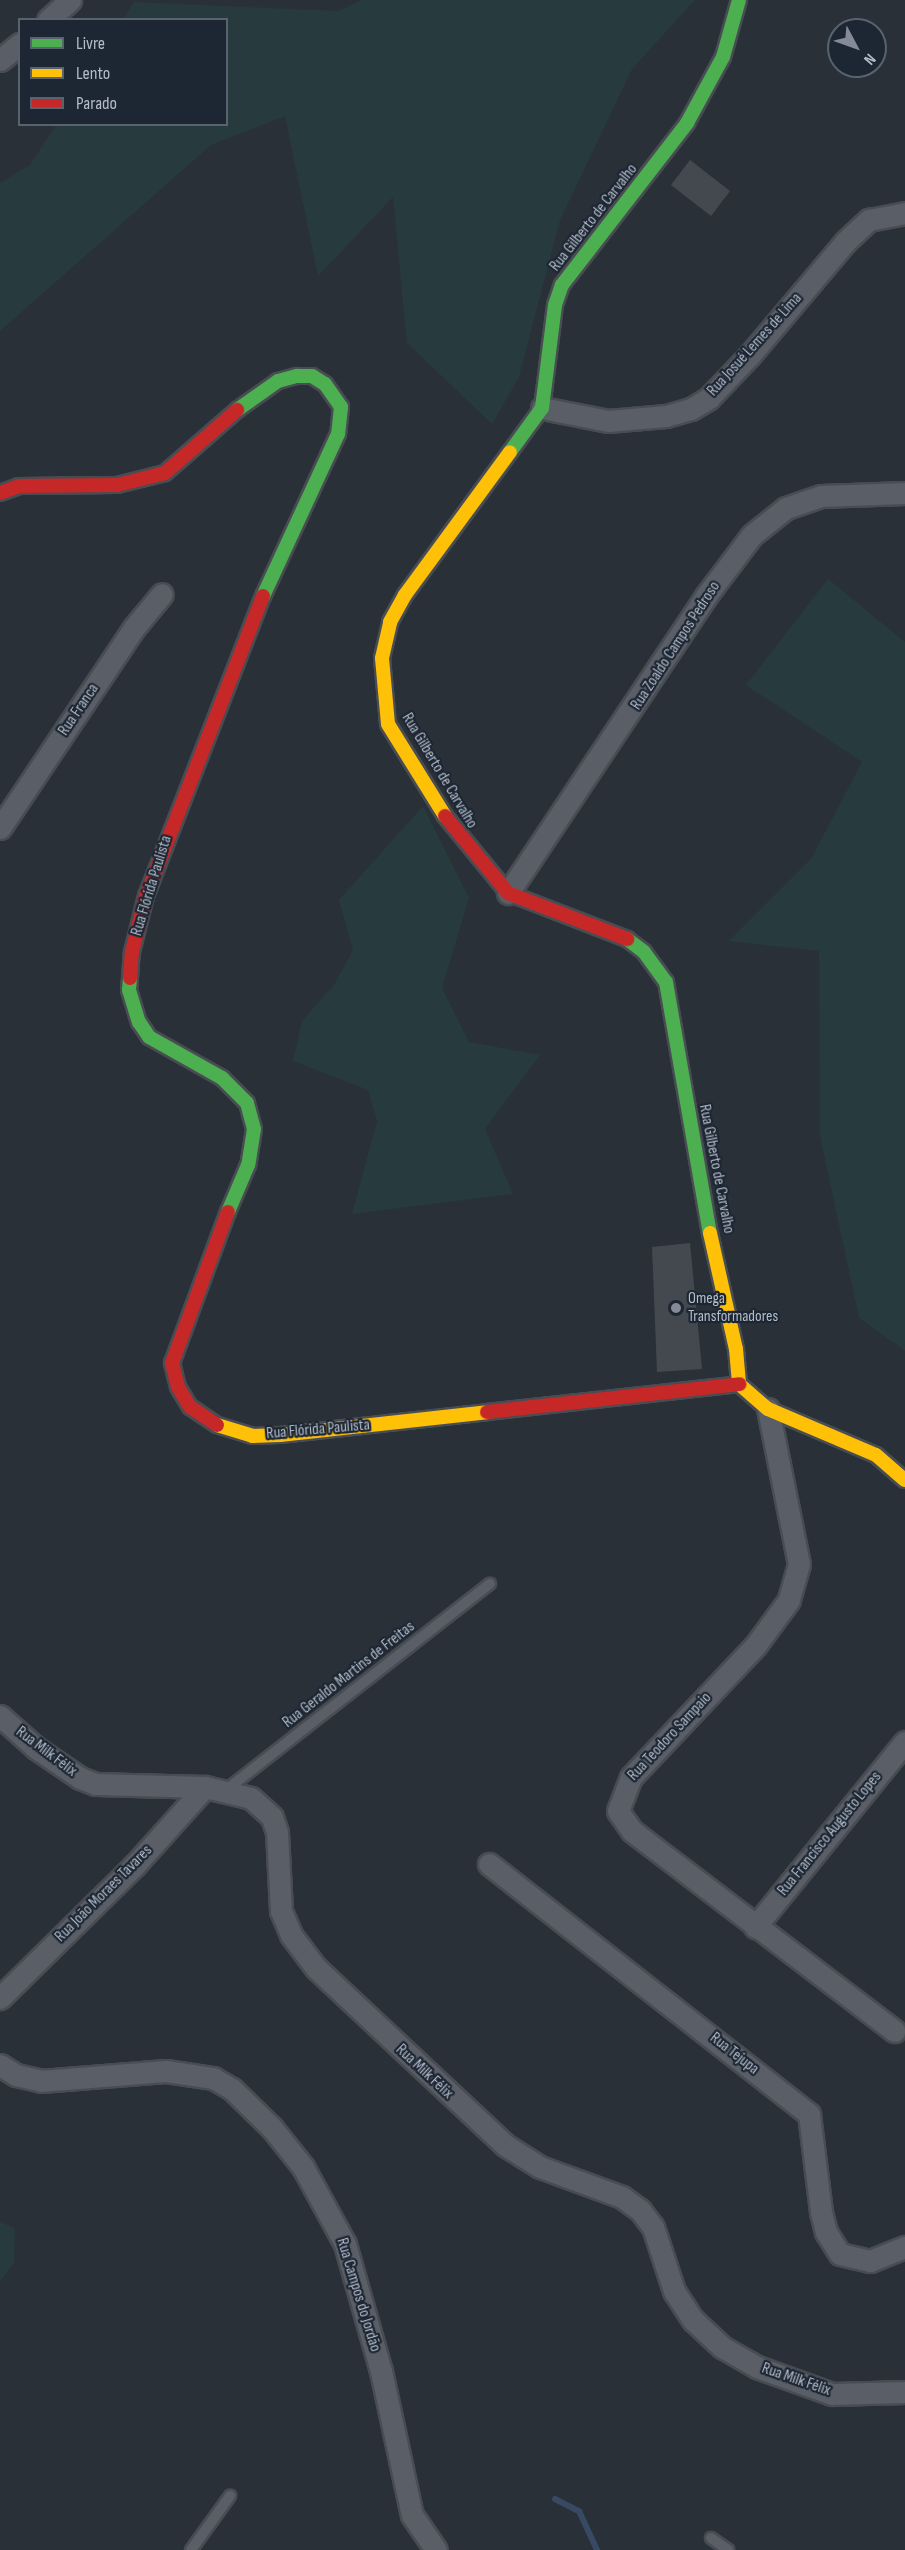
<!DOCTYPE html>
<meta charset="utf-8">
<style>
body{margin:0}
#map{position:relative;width:905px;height:2550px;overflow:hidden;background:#2a3038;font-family:"Sofia Sans Condensed",sans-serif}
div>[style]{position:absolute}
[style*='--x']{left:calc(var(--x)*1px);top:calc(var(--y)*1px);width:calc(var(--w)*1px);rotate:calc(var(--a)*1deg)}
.green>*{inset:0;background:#273a3e}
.stream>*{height:6px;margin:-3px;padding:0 3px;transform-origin:3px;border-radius:3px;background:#384963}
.building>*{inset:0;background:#444950}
.roads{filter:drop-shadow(2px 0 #484c53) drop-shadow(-2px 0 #484c53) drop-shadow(0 2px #484c53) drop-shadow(0 -2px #484c53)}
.lane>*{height:10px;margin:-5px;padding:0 5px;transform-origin:5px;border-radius:5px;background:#5a5e66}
.street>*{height:21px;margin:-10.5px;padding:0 10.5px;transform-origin:10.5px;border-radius:10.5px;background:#5a5e66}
.fast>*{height:14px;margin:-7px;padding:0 7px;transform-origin:7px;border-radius:7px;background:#4caf50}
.slow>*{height:14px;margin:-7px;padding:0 7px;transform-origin:7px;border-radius:7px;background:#ffc107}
.jam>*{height:14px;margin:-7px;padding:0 7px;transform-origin:7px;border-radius:7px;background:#c62828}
.dots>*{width:16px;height:16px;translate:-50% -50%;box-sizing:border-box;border:3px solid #1d2633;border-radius:50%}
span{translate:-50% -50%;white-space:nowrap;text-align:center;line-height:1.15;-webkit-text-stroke:4.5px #1d2633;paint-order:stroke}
.street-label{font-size:16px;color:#b4bcc9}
.poi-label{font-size:16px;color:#b4bcc9}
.left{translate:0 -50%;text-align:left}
.legend{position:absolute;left:18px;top:18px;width:210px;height:108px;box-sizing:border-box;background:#1d2633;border:2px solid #59626f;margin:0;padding:8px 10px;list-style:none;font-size:18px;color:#b4bcc9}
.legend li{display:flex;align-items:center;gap:12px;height:30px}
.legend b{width:30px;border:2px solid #59626f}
.north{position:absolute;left:827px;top:18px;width:60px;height:60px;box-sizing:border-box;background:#1d2633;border:2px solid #59626f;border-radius:50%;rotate:131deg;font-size:16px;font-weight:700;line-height:24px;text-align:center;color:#b4bcc9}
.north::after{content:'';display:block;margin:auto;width:21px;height:27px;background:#848b96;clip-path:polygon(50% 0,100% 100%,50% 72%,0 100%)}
</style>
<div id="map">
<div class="green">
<div style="clip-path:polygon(362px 0,695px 0,632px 69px,560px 220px,519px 377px,492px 424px,407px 343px,393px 197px,318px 276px,285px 116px,211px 145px,0 331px,0 183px,30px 165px,56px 125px,226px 124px,226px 20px,123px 19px,134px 2px,338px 11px)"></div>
<div style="clip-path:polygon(828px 579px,905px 642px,905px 1351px,859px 1318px,820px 1136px,819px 951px,729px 941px,811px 859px,862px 762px,746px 685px)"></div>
<div style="clip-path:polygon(423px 806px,469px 898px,442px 988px,469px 1042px,540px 1055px,485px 1129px,513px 1194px,352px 1214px,377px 1121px,368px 1090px,293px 1061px,302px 1021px,334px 985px,353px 950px,339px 900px)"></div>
<div style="clip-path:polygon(0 2221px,15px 2229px,14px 2263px,0 2282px)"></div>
</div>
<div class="stream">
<div style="--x:555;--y:2499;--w:27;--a:27"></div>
<div style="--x:579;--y:2511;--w:43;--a:65.2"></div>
</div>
<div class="building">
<div style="clip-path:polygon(690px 160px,730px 191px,711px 216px,671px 185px)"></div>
<div style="clip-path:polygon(690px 1243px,702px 1369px,657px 1372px,652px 1247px)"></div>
</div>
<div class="roads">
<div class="lane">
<div style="--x:226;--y:1790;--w:335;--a:-38"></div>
<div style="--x:711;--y:2538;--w:21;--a:35"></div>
<div style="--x:191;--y:2550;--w:67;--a:-54.2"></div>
</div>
<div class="street">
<div style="--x:48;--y:20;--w:30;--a:-42"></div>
<div style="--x:0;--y:60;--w:26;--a:-39"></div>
<div style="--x:542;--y:408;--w:67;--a:11.1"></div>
<div style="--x:608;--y:421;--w:58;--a:-4.9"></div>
<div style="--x:666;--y:416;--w:26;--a:-16"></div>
<div style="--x:691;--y:409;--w:21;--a:-31"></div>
<div style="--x:709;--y:398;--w:59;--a:-46.4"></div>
<div style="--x:750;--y:355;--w:148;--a:-49.9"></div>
<div style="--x:845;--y:242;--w:33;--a:-43"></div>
<div style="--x:869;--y:220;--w:37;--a:-11"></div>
<div style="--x:0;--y:828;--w:239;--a:-56.2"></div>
<div style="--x:133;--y:629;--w:45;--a:-50.4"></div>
<div style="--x:508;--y:893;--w:357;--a:-56.3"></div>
<div style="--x:706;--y:596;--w:76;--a:-53"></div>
<div style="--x:752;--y:535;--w:43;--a:-38.5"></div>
<div style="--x:786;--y:508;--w:37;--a:-19"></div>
<div style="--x:821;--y:496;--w:84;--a:-2"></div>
<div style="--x:768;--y:1409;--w:158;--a:78.7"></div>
<div style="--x:799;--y:1564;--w:37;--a:106"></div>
<div style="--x:789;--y:1600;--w:56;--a:126.3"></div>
<div style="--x:756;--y:1645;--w:182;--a:133.4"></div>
<div style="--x:631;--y:1777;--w:36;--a:111"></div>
<div style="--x:618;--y:1811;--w:24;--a:55"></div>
<div style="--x:632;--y:1831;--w:330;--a:37.3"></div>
<div style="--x:0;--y:1716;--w:48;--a:41.6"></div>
<div style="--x:36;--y:1748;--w:53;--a:34.3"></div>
<div style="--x:80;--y:1778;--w:17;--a:21"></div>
<div style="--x:96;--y:1784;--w:109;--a:1.6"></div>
<div style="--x:205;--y:1787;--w:47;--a:13.4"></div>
<div style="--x:251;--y:1798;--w:28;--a:42"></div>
<div style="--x:272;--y:1817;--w:16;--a:72"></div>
<div style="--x:277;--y:1832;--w:79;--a:87.1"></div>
<div style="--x:281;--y:1911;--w:26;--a:67"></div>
<div style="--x:291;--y:1935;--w:41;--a:52.9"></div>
<div style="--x:316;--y:1968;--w:259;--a:43.1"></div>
<div style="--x:505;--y:2145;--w:41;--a:32.2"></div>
<div style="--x:540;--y:2167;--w:87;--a:20.1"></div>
<div style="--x:622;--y:2197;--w:22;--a:36"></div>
<div style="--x:640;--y:2210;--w:21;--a:53"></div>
<div style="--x:653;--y:2227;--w:67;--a:71.8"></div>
<div style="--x:674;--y:2291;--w:35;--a:57"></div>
<div style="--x:693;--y:2320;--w:40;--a:43"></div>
<div style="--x:722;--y:2347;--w:40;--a:29.7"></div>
<div style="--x:757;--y:2367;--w:80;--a:19.8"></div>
<div style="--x:832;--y:2394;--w:73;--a:-1.6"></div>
<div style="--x:489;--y:1864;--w:406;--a:38"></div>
<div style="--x:809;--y:2114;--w:99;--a:83"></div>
<div style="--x:821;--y:2212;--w:21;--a:76"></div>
<div style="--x:826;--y:2232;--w:26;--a:58"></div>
<div style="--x:840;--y:2254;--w:31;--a:13"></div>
<div style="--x:870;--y:2261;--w:38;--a:-22"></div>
<div style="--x:755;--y:1927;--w:238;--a:-51"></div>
<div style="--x:0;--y:1998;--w:190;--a:-44.6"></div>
<div style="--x:135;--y:1865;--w:105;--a:-48.1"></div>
<div style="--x:0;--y:2065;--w:19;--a:32"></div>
<div style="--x:16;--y:2075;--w:26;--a:13"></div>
<div style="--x:41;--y:2081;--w:125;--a:-4.6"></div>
<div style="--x:166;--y:2071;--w:48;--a:8.5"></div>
<div style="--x:213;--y:2078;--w:22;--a:30"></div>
<div style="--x:232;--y:2089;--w:56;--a:44.3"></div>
<div style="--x:272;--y:2128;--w:50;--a:51.5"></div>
<div style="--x:303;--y:2167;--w:88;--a:61.4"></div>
<div style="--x:345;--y:2244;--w:132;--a:74.2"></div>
<div style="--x:381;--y:2371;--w:147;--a:77.9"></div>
<div style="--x:412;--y:2515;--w:42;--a:55.6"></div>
</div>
<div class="fast">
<div style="--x:237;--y:410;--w:50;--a:-35.3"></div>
<div style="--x:278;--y:381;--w:20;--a:-15"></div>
<div style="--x:297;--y:376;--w:15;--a:0"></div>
<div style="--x:312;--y:376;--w:15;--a:32"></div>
<div style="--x:325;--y:384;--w:28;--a:55"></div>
<div style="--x:341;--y:407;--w:27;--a:96"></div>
<div style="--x:338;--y:434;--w:179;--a:114.8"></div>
<div style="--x:510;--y:452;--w:54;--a:-54"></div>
<div style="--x:542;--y:408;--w:104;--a:-82.8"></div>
<div style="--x:555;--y:305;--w:21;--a:-71"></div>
<div style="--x:562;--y:285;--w:205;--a:-52.3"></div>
<div style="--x:687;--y:123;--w:75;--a:-61.4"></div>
<div style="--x:723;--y:57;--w:59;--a:-74.3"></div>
<div style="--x:627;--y:939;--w:21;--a:37"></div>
<div style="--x:644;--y:952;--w:37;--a:54"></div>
<div style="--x:666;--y:982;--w:255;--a:80.1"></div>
<div style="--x:130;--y:978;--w:12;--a:95"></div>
<div style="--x:129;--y:990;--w:34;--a:73"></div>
<div style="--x:139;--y:1022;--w:18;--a:56"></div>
<div style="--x:149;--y:1037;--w:84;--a:29.3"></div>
<div style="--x:222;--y:1078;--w:35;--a:45"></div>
<div style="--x:247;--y:1103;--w:27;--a:75"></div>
<div style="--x:254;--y:1129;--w:36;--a:99"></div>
<div style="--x:248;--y:1165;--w:51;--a:113.1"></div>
</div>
<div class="slow">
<div style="--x:445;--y:816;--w:108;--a:-121.8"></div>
<div style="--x:388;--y:724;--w:66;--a:-95.2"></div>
<div style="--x:382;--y:658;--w:37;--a:-77"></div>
<div style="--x:390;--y:622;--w:31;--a:-61"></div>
<div style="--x:405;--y:595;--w:177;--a:-53.7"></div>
<div style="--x:710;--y:1233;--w:119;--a:77.4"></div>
<div style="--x:736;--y:1349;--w:35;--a:85"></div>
<div style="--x:739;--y:1384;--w:38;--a:41"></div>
<div style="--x:768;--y:1409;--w:117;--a:23.1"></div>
<div style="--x:876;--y:1455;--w:38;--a:41"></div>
<div style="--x:217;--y:1425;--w:37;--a:17"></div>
<div style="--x:252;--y:1436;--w:28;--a:-2"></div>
<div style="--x:280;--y:1435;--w:208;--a:-6.3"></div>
</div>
<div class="jam">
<div style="--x:0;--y:493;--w:20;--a:-20"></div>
<div style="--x:19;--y:486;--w:98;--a:-0.6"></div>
<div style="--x:117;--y:485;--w:49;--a:-14"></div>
<div style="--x:165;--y:473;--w:96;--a:-41.2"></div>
<div style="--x:445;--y:816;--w:99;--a:50.7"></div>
<div style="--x:508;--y:893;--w:128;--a:21.1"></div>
<div style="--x:130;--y:978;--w:26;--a:-86"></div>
<div style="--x:132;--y:952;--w:58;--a:-76"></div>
<div style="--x:146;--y:896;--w:322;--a:-68.7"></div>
<div style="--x:487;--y:1412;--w:254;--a:-6.3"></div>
<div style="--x:217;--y:1425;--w:32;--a:-146"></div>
<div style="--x:190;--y:1407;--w:23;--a:-121"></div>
<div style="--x:178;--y:1387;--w:25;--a:-104"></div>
<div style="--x:172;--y:1363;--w:161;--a:-69.7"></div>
</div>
</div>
<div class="dots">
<div style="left:676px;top:1308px;background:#848b96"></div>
</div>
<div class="street-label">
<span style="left:594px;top:218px;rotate:-52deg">Rua Gilberto de Carvalho</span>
<span style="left:755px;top:345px;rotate:-48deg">Rua Josué Lemes de Lima</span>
<span style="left:676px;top:646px;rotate:-57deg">Rua Zoaldo Campos Pedroso</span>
<span style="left:79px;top:710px;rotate:-56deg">Rua Franca</span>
<span style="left:439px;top:771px;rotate:59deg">Rua Gilberto de Carvalho</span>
<span style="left:152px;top:886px;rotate:-73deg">Rua Flórida Paulista</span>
<span style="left:716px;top:1169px;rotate:79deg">Rua Gilberto de Carvalho</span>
<span style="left:318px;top:1430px;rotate:-5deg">Rua Flórida Paulista</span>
<span style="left:349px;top:1675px;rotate:-38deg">Rua Geraldo Martins de Freitas</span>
<span style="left:670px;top:1737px;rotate:-47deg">Rua Teodoro Sampaio</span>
<span style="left:46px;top:1752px;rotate:37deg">Rua Milk Félix</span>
<span style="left:830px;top:1834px;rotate:-51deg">Rua Francisco Augusto Lopes</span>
<span style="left:104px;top:1894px;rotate:-45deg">Rua João Moraes Tavares</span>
<span style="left:734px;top:2054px;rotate:38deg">Rua Tejupa</span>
<span style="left:424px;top:2072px;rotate:43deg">Rua Milk Félix</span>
<span style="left:358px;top:2295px;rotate:73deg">Rua Campos do Jordão</span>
<span style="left:796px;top:2380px;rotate:19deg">Rua Milk Félix</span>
</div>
<div class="poi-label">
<span class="left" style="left:688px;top:1308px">Omega<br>Transformadores</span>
</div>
<ul class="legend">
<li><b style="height:8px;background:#4caf50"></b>Livre</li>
<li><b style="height:8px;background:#ffc107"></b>Lento</li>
<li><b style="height:8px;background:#c62828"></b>Parado</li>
</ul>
<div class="north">N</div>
</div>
